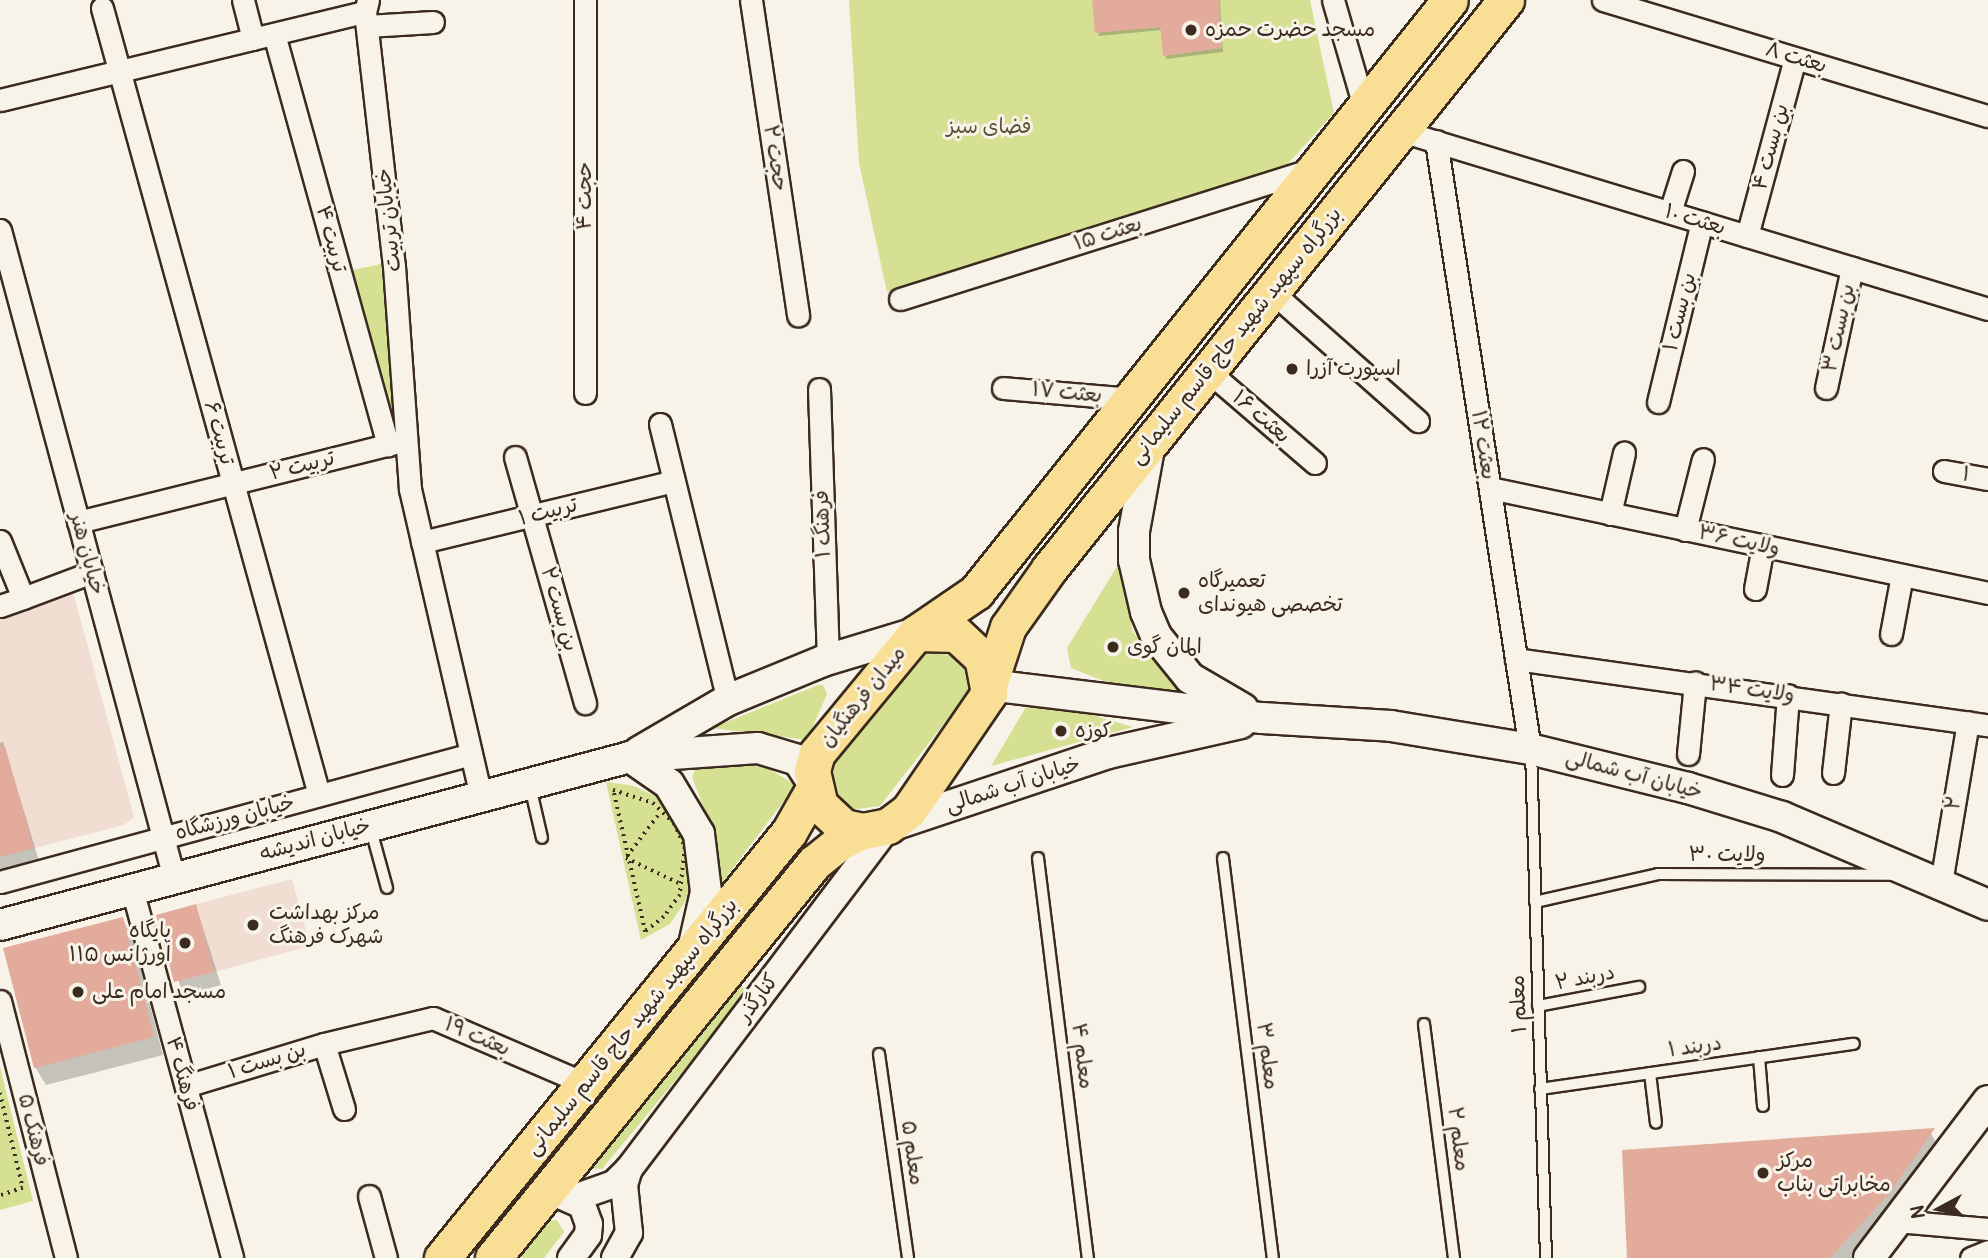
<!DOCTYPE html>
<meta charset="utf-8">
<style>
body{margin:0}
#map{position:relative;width:1988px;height:1258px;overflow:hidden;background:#f7f3e8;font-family:Pangolin,"Playpen Sans Arabic",sans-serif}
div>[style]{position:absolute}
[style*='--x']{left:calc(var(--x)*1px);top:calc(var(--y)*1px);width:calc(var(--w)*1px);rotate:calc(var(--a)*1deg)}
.built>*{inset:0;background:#f1ddd1}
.green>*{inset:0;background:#d5e092}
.shadow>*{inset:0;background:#0003}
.building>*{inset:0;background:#e3ab9b}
.path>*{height:3.5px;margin-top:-1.75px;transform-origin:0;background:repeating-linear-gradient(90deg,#3b2a1e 0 2px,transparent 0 7px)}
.roads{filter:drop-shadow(2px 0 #3b2a1e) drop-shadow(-2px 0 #3b2a1e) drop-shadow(0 2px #3b2a1e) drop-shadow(0 -2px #3b2a1e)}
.service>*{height:10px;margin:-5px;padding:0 5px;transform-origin:5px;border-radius:5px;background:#f7f3e8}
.minor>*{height:21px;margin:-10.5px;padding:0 10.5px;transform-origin:10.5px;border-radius:10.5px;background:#f7f3e8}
.tertiary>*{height:26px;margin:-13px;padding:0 13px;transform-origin:13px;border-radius:13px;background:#f7f3e8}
.secondary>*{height:30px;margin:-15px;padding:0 15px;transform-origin:15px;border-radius:15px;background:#f7f3e8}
.trunk>*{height:35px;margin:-17.5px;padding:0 17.5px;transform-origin:17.5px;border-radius:17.5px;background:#f9df96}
.dots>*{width:19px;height:19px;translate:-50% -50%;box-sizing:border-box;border:4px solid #f7f3e8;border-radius:50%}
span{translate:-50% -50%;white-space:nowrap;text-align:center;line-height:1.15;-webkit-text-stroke:6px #f7f3e8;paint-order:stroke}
.poi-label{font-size:21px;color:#3b2a1e}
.left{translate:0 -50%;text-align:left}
.right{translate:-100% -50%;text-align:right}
.street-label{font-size:21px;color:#3b2a1e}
.park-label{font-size:21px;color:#5a4e35}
.north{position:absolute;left:1904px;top:1174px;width:70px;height:70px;-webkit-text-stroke:5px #f7f3e8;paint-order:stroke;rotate:262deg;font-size:19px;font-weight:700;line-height:28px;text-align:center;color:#3b2a1e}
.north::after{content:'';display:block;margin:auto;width:24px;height:32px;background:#3b2a1e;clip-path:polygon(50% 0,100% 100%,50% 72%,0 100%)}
</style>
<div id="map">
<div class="built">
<div style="clip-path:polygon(72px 588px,134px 817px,124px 825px,0 857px,0 616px)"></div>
<div style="clip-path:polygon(292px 879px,310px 946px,214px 972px,196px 904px)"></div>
</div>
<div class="green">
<div style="clip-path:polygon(849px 0,1092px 0,1096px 32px,1160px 27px,1163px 56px,1222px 48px,1219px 0,1310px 0,1334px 113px,1284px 168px,887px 292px,859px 163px)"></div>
<div style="clip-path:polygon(381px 264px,395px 409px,388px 411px,348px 271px)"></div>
<div style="clip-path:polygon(1118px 565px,1133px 632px,1182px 689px,1179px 693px,1109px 683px,1071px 668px,1067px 648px)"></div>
<div style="clip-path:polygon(939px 650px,965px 664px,970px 684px,967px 694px,880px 806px,850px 810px,835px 796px,833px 766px,919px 656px)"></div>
<div style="clip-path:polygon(818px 685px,823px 685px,827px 694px,807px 740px,712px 728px)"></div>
<div style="clip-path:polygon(1029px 702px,1058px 705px,1133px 727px,991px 766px)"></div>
<div style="clip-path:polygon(725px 762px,767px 768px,796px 785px,717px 889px,716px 840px,692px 777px,697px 765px)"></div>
<div style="clip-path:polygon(606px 782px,634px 786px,659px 798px,685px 827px,691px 883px,685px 902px,670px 924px,641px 940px)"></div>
<div style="clip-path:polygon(737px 984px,744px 989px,722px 1024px,602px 1169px,586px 1168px)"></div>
<div style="clip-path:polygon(0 1067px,33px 1201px,0 1210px)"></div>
<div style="clip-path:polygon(557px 1220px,564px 1232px,544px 1258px,520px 1258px,547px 1221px)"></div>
</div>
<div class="shadow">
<div style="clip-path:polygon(1093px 0,1220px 0,1223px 52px,1166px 59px,1162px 30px,1099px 36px)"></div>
<div style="clip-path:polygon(3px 742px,39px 861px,0 872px,0 743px)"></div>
<div style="clip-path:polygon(196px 906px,221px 985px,183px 995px,158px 916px)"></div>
<div style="clip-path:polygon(122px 919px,132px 936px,163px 1055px,46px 1085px,35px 1067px)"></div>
<div style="clip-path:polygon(1929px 1130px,1939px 1148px,1858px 1258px,1629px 1258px)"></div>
</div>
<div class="building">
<div style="clip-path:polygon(1092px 0,1219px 0,1222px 48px,1163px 56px,1160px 27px,1095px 33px)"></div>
<div style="clip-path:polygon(0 746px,5px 746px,33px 848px,0 857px)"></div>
<div style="clip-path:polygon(196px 904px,214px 972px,174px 982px,156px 915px)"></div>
<div style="clip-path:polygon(123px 917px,154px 1037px,34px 1068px,3px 948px)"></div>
<div style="clip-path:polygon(1935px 1128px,1888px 1195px,1830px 1258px,1627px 1258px,1622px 1150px)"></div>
</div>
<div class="path">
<div style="--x:613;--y:790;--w:42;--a:18"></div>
<div style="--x:653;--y:803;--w:29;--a:44"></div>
<div style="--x:674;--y:823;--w:26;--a:65"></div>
<div style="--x:685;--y:847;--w:48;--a:95.9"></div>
<div style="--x:680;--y:895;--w:27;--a:126"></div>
<div style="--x:664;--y:917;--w:24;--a:142"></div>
<div style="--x:645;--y:932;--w:146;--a:-102.7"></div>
<div style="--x:658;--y:816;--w:53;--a:127.3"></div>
<div style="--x:626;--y:858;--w:59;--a:25.3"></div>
<div style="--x:0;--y:1093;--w:98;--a:76.4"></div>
<div style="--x:23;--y:1188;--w:24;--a:161"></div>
</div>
<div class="roads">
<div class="service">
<div style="--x:1531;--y:750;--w:508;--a:88.31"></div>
<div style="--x:530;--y:786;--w:53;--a:77"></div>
<div style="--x:371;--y:830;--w:60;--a:74.6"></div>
<div style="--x:1038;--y:858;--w:403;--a:82.9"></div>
<div style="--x:1223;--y:858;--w:403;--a:82.9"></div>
<div style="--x:1535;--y:902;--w:126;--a:-12.8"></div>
<div style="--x:1658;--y:874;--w:235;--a:0.2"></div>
<div style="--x:1538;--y:1006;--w:103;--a:-10.7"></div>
<div style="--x:1424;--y:1024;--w:236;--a:82.7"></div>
<div style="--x:879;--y:1054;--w:206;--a:81.9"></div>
<div style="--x:1759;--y:1057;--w:49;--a:85.3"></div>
<div style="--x:1650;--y:1073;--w:50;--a:83.2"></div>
<div style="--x:1540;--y:1089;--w:317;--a:-8.2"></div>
</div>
<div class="minor">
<div style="--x:243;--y:0;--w:40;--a:75.6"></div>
<div style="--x:368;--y:0;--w:12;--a:104"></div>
<div style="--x:365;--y:12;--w:256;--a:83.5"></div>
<div style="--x:394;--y:266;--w:224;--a:85.9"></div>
<div style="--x:410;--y:489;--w:315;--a:77"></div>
<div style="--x:751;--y:0;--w:319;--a:81.5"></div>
<div style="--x:1333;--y:0;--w:111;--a:73.8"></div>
<div style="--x:1603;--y:0;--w:402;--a:16.8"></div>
<div style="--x:102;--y:8;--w:816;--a:74.58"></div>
<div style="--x:367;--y:26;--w:66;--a:-3.5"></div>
<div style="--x:274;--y:34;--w:427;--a:74.5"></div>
<div style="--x:0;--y:100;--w:375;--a:-13.6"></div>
<div style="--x:1401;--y:131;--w:613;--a:16.87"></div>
<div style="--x:1436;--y:141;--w:615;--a:81.21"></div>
<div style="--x:1670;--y:212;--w:43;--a:-72.4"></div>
<div style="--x:0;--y:230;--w:671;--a:74.97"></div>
<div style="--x:1747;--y:236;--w:184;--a:-74.9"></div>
<div style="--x:1272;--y:292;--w:195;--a:41.5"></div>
<div style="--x:900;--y:299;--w:432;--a:-17.5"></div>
<div style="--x:1208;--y:371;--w:141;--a:40.7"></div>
<div style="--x:1003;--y:388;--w:128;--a:4.9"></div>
<div style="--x:1826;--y:388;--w:123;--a:-77.8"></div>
<div style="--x:819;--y:389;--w:270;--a:88.1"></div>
<div style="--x:585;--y:393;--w:393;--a:-90"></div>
<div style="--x:1658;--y:402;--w:185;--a:-76.3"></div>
<div style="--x:660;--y:424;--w:284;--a:76.2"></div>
<div style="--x:515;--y:457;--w:256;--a:74.1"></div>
<div style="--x:1944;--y:471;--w:45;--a:10.3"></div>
<div style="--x:1490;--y:488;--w:509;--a:11.91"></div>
<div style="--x:1610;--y:514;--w:63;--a:-77.1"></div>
<div style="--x:78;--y:522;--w:331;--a:-14"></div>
<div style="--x:1685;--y:530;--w:73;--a:-75.8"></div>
<div style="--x:0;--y:541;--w:61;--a:68"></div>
<div style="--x:23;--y:598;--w:74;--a:-20.6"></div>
<div style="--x:422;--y:542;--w:259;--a:-13.6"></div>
<div style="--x:1755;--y:589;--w:44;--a:-79.5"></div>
<div style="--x:0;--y:606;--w:24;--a:-19"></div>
<div style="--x:1891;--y:634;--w:60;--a:-79.4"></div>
<div style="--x:1516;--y:659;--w:477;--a:8"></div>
<div style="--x:1688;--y:754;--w:72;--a:-84.4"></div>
<div style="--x:1833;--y:773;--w:70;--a:-83.5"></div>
<div style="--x:1782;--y:775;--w:80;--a:-85.7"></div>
<div style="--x:0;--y:882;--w:488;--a:-15.2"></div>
<div style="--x:1941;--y:883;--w:163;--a:-80.5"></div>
<div style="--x:132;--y:889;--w:382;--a:74.8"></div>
<div style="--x:0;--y:1001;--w:265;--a:75.6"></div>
<div style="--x:324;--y:1044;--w:112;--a:-13.4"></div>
<div style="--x:433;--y:1018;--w:167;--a:23.3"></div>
<div style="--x:186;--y:1086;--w:144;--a:-16.9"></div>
<div style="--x:324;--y:1044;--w:68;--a:72.9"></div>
<div style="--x:369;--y:1196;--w:64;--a:74.7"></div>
<div style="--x:1897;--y:1221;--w:91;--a:5"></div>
<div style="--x:1971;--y:1258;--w:18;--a:-22"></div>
</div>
<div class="tertiary">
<div style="--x:560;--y:1195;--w:24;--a:24"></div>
<div style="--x:582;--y:1205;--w:20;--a:70"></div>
<div style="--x:589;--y:1224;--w:11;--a:95"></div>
<div style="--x:588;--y:1235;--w:29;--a:126"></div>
<div style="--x:574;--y:1198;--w:42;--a:-19.3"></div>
<div style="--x:614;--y:1184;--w:21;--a:-45"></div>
<div style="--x:629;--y:1169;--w:430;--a:-52.9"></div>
<div style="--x:615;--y:1258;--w:29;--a:-61"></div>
<div style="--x:629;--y:1233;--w:48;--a:-95.9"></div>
<div style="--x:624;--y:1185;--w:17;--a:-73"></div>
</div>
<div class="secondary">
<div style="--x:1150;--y:443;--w:89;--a:100.3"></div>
<div style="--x:1134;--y:531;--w:29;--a:90"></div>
<div style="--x:1134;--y:560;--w:53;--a:77"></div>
<div style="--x:1146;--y:612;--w:26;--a:67"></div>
<div style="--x:1156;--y:636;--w:54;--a:51"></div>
<div style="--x:1190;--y:678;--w:61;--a:30.3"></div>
<div style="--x:989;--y:685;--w:275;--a:6.9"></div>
<div style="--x:1262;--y:718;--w:129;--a:3.5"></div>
<div style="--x:1391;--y:726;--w:141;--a:9.4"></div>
<div style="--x:1530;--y:749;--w:163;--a:13.9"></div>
<div style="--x:1688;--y:788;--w:98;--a:17.1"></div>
<div style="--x:1782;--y:817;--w:224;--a:23.1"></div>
<div style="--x:639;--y:752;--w:103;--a:-30.3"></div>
<div style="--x:728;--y:700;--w:103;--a:-22.3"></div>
<div style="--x:823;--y:661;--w:97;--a:-16.8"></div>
<div style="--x:630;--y:757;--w:47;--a:34.7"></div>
<div style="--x:669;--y:784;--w:58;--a:59"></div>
<div style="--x:699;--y:834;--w:58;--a:83.1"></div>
<div style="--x:706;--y:892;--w:58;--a:102.8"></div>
<div style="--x:890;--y:826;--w:230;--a:-18.5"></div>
<div style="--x:1108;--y:753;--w:136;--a:-12.7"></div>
<div style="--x:0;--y:925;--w:652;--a:-14.93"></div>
<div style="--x:630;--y:757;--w:128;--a:-4"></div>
<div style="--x:758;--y:748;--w:42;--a:16.7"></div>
<div style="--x:798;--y:760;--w:27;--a:57"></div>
<div style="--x:1869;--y:1258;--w:197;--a:-52.8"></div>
</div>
<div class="trunk">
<div style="--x:916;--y:633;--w:73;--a:-34.3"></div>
<div style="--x:976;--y:592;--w:758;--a:-51.32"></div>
<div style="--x:989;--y:685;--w:61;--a:-71.9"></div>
<div style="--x:1008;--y:627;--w:71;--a:-54.7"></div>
<div style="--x:1049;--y:569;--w:730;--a:-51.23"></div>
<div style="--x:442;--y:1258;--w:549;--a:-50.84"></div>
<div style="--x:789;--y:832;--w:48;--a:-60.3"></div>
<div style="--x:493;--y:1258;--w:509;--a:-50.9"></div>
<div style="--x:814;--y:863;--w:33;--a:-39"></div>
<div style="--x:840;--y:842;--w:25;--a:-26"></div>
<div style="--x:863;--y:831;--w:25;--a:-11"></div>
<div style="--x:888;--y:826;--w:26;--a:-37"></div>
<div style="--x:909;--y:810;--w:142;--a:-55.6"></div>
<div style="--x:989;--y:693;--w:36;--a:-101"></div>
<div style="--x:982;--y:658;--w:35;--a:-137"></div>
<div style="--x:956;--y:634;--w:40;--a:-178.6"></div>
<div style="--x:916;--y:633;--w:156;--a:129.5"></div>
<div style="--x:817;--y:753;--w:19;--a:106"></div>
<div style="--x:812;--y:771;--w:35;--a:77"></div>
<div style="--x:820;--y:805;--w:33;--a:43"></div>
<div style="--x:844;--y:827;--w:19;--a:12"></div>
</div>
</div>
<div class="dots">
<div style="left:1191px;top:30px;background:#3b2a1e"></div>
<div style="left:1292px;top:369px;background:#3b2a1e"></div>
<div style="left:1184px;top:593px;background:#3b2a1e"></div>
<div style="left:1113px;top:647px;background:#3b2a1e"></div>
<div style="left:1061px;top:731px;background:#3b2a1e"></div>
<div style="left:253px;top:925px;background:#3b2a1e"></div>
<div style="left:185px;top:943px;background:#3b2a1e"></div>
<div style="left:78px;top:992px;background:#3b2a1e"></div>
<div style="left:1763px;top:1173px;background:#3b2a1e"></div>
</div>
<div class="poi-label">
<span class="left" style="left:1205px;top:30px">مسجد حضرت حمزه</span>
<span class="left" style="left:1306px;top:369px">اسپورت آزرا</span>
<span class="left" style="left:1198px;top:593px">تعمیرگاه<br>تخصصی هیوندای</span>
<span class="left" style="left:1127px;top:647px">المان گوی</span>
<span class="left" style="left:1075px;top:731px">کوزه</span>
<span class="left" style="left:269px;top:925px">مرکز بهداشت<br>شهرک فرهنگ</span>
<span class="right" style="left:171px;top:943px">پایگاه<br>اورژانس ۱۱۵</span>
<span class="left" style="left:92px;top:992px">مسجد امام علی</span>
<span class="left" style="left:1777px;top:1173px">مرکز<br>مخابراتی بناب</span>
</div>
<div class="street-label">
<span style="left:1796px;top:58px;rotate:17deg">بعثت ۸</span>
<span style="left:1771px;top:147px;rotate:-75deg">بن بست ۴</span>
<span style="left:775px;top:158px;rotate:81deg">حجت ۲</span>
<span style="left:585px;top:196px;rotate:-90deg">حجت ۴</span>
<span style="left:389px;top:220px;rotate:-96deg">خیابان تربیت</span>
<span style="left:1695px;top:220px;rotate:17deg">بعثت ۱۰</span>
<span style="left:1108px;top:234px;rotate:-18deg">بعثت ۱۵</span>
<span style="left:331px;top:239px;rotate:75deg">تربیت ۴</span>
<span style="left:1680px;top:312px;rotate:-76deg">بن بست ۱</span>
<span style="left:1839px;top:328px;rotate:-78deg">بن بست ۳</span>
<span style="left:1236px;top:336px;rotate:-51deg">بزرگراه سپهبد شهید حاج قاسم سلیمانی</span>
<span style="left:1067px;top:393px;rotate:5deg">بعثت ۱۷</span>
<span style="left:1261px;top:417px;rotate:41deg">بعثت ۱۶</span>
<span style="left:219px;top:433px;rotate:75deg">تربیت ۶</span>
<span style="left:1483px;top:445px;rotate:81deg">بعثت ۱۲</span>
<span style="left:302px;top:466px;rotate:-14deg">تربیت ۲</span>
<span style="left:1966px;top:475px;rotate:11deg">۱</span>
<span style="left:548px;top:512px;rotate:-14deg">تربیت ۱</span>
<span style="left:823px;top:524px;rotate:-92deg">فرهنگ ۱</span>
<span style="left:1739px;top:541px;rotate:12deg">ولایت ۳۶</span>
<span style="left:87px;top:554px;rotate:75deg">خیابان هنر</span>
<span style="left:559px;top:609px;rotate:74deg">بن بست ۲</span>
<span style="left:1752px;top:690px;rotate:8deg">ولایت ۳۴</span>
<span style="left:863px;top:697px;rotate:-51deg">میدان فرهنگیان</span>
<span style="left:1634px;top:775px;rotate:15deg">خیابان آب شمالی</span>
<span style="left:1013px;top:785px;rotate:-18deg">خیابان آب شمالی</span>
<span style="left:1954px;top:803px;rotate:-80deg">۲</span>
<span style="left:235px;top:818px;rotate:-15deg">خیابان ورزشگاه</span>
<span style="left:315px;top:840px;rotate:-15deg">خیابان اندیشه</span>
<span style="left:1727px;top:855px">ولایت ۳۰</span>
<span style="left:1585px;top:978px;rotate:-11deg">دربند ۲</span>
<span style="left:758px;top:998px;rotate:-53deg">کنارگذر</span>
<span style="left:1519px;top:1004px;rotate:-92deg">معلم ۱</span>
<span style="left:632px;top:1027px;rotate:-51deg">بزرگراه سپهبد شهید حاج قاسم سلیمانی</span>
<span style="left:477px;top:1037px;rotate:23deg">بعثت ۱۹</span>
<span style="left:1695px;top:1047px;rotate:-8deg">دربند ۱</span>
<span style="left:1082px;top:1056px;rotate:83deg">معلم ۴</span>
<span style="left:1267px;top:1056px;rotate:83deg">معلم ۳</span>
<span style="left:267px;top:1061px;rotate:-17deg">بن بست ۱</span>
<span style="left:182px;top:1074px;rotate:75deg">فرهنگ ۴</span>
<span style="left:33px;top:1130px;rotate:76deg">فرهنک ۵</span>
<span style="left:1458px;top:1139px;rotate:83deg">معلم ۲</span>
<span style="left:912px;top:1153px;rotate:82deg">معلم ۵</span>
</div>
<div class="park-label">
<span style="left:989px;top:127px">فضای سبز</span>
</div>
<div class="north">N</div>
</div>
